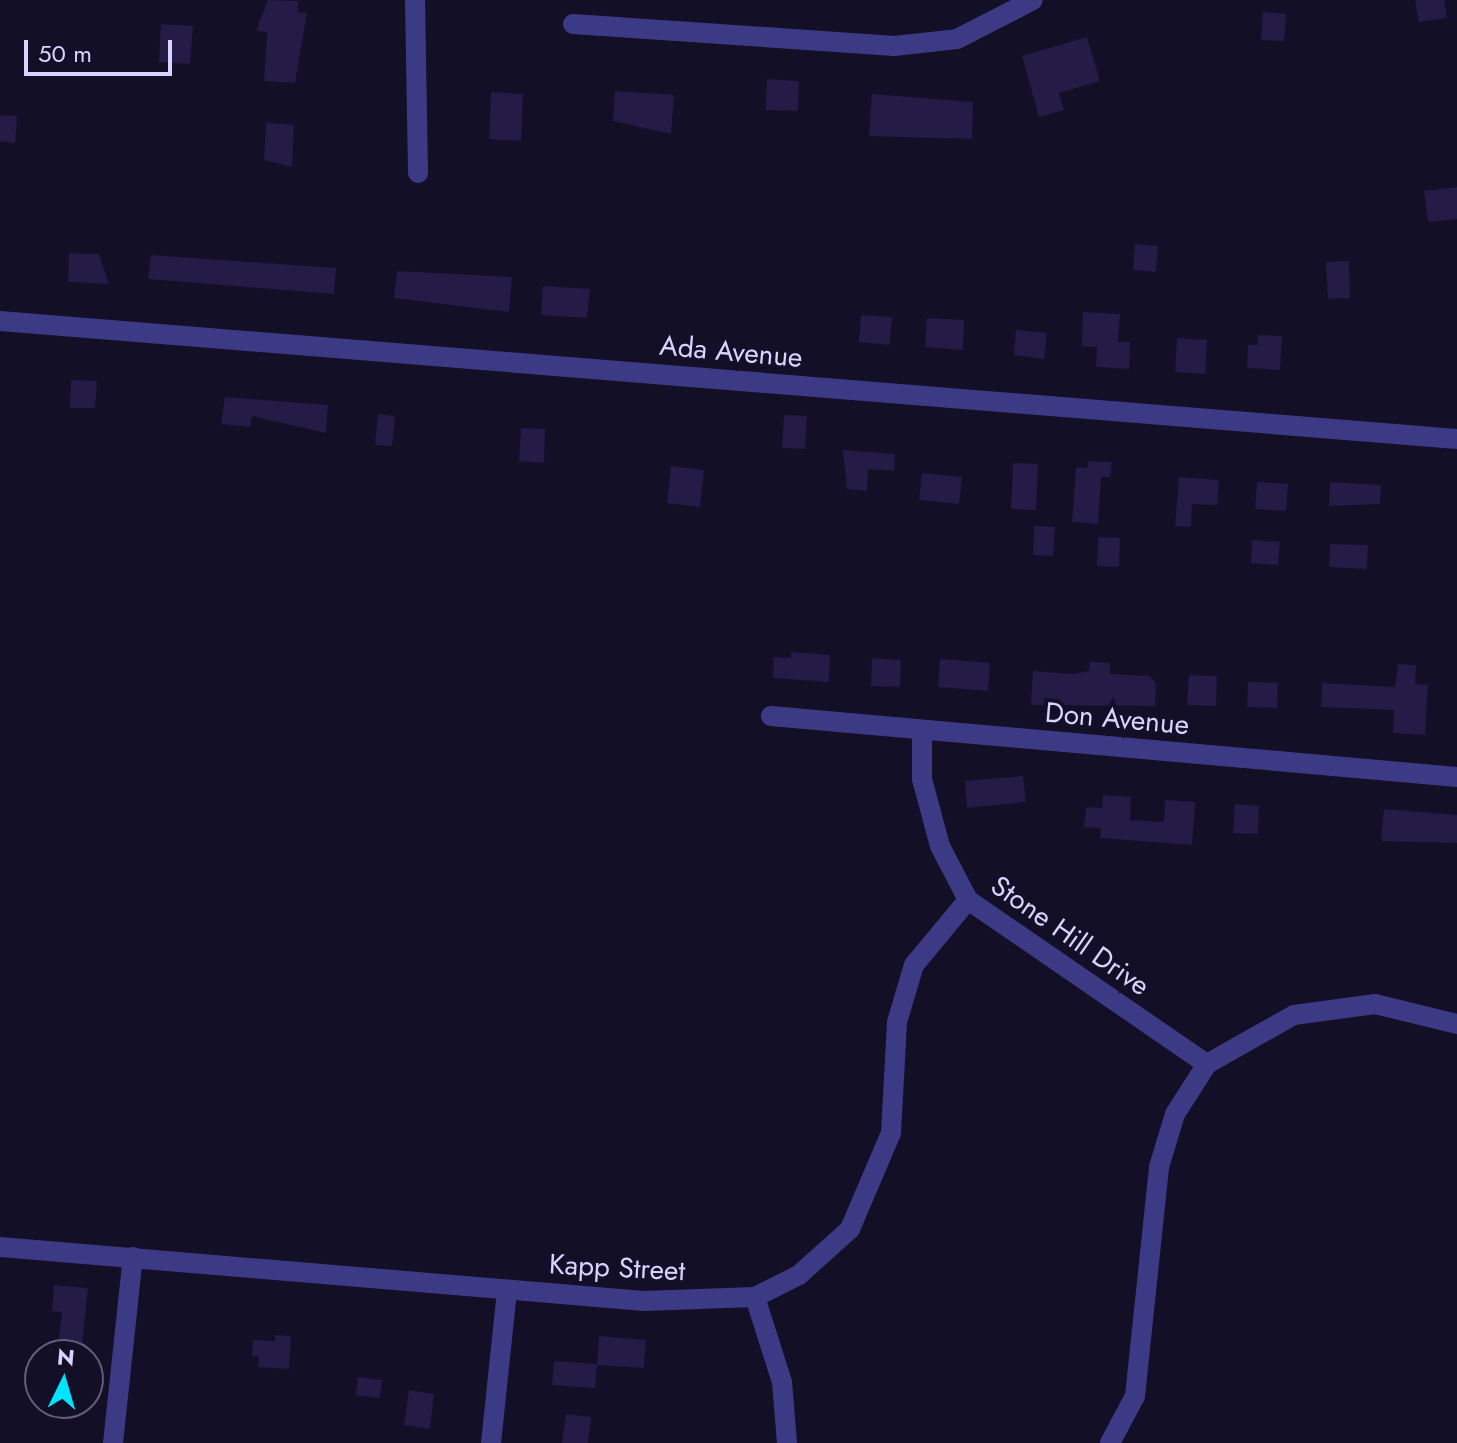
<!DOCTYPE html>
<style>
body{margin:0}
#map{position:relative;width:1457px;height:1443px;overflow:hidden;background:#130f26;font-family:Jost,sans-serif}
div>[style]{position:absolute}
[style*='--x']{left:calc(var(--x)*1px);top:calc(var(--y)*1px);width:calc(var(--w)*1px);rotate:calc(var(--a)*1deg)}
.building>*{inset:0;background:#241b47}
.minor>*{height:20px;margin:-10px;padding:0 10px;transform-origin:10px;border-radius:10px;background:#3d3a85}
span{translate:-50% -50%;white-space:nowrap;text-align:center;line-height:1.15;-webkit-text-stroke:8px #130f26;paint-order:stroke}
.street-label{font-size:28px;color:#d9d4ff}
.north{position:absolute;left:24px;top:1339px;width:80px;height:80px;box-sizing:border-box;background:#130f26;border:2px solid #625e7d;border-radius:50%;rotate:5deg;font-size:22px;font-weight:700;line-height:32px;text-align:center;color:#d9d4ff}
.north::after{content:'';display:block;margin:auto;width:28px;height:36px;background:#00e5ff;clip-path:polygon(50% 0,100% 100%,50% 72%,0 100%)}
.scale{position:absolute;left:24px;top:40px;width:148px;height:36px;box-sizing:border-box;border:4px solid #d9d4ff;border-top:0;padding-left:10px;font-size:24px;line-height:28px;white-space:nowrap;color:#d9d4ff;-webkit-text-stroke:6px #130f26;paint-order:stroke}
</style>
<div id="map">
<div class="building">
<div style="clip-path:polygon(268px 0,298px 1px,298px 12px,307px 13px,295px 83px,264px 81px,267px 32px,256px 31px)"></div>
<div style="clip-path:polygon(1415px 0,1444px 0,1447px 18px,1419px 22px)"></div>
<div style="clip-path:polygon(1263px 12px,1286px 14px,1284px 41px,1261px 40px)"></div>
<div style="clip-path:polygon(161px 24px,193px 26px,190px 64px,159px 62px)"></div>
<div style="clip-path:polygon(1087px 37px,1100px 81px,1059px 93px,1064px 110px,1039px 117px,1022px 56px)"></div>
<div style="clip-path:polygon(767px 79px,799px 81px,798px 111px,766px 110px)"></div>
<div style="clip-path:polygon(615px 91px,674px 95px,671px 134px,613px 121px)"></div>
<div style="clip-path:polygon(491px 92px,523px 94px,521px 141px,489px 139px)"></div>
<div style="clip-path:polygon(872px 94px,973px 102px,972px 139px,869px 136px)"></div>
<div style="clip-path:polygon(0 115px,17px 116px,15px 143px,0 141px)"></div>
<div style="clip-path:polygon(266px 123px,294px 125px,292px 167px,264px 160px)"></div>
<div style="clip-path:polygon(1457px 187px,1457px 219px,1428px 222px,1424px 191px)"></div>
<div style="clip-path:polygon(1135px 244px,1158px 246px,1156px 272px,1133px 270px)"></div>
<div style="clip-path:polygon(69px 253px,99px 254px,109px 284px,68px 282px)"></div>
<div style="clip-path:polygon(151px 255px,336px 268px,334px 294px,148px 279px)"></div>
<div style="clip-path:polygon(1349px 261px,1350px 298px,1328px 299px,1326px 262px)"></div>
<div style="clip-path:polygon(397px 271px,512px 277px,509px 312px,394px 298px)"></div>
<div style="clip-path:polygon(543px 286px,590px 289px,587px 318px,541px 315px)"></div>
<div style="clip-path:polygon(1083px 312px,1120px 314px,1118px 342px,1130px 342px,1129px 369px,1096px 367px,1097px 347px,1082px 346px)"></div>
<div style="clip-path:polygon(861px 315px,892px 317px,890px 345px,859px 342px)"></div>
<div style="clip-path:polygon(927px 318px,964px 320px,963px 350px,925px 347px)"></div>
<div style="clip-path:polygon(1016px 330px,1047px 333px,1044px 359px,1014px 355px)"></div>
<div style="clip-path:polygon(1258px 335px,1282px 336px,1280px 370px,1247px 368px,1248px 345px,1257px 345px)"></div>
<div style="clip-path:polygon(1177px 338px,1207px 340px,1205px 374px,1175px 372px)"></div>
<div style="clip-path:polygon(71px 380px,97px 381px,95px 408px,70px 408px)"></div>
<div style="clip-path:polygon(225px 397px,328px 405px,326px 433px,252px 416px,250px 427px,221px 424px)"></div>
<div style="clip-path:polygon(378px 414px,395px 416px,392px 446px,375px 445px)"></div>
<div style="clip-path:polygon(784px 415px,807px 416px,805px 449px,782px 448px)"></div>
<div style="clip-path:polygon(521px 428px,545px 429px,544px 463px,519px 461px)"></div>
<div style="clip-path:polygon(843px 450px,895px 454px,894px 471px,868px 469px,867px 491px,847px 489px)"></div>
<div style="clip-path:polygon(1088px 461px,1112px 462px,1110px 477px,1101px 477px,1098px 524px,1072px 522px,1076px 467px,1087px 468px)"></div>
<div style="clip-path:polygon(1013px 463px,1038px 464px,1036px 510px,1011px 509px)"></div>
<div style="clip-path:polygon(671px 466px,704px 470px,700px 507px,667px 503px)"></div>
<div style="clip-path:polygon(922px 473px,962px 477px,959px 504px,919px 500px)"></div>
<div style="clip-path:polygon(1179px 477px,1219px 480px,1217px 505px,1192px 504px,1191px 527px,1175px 526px)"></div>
<div style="clip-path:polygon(1257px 482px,1288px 484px,1286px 511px,1255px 509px)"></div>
<div style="clip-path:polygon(1330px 482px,1381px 485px,1380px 504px,1329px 506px)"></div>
<div style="clip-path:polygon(1034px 526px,1055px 527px,1053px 556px,1033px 555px)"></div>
<div style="clip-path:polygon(1098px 537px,1120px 538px,1119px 567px,1097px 566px)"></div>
<div style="clip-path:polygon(1252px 540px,1280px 542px,1278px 565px,1251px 563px)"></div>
<div style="clip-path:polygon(1330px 544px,1368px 545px,1367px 569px,1329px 567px)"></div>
<div style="clip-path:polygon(791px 652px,830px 655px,829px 682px,773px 678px,774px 657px,791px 658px)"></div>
<div style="clip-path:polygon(872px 658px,901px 660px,900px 687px,871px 686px)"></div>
<div style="clip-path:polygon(940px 659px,990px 663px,988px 691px,938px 687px)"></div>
<div style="clip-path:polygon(1090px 662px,1110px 663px,1110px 674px,1149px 676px,1156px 683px,1155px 706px,1031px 705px,1033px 671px,1072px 674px,1089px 671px)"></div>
<div style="clip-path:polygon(1398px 664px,1416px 665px,1415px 684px,1428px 685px,1425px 735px,1393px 733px,1394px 710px,1321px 707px,1322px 683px,1395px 687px)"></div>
<div style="clip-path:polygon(1189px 675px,1217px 676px,1216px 706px,1187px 705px)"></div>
<div style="clip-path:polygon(1248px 682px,1278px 683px,1277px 708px,1247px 707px)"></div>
<div style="clip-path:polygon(1023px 776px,1026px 802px,967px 808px,965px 781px)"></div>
<div style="clip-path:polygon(1103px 795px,1131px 797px,1130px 820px,1164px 822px,1165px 800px,1195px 802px,1192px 845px,1100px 838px,1101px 828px,1084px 827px,1086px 807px,1102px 808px)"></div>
<div style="clip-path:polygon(1235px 804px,1259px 806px,1258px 834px,1233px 833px)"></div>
<div style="clip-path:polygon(1384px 809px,1457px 815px,1457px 843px,1381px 841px)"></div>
<div style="clip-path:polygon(54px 1285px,88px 1288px,81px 1355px,57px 1355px,62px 1312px,52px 1311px)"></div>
<div style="clip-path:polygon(275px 1335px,291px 1336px,289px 1369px,258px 1367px,259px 1356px,252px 1356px,253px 1340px,275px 1341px)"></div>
<div style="clip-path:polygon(599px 1336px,646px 1340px,644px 1368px,597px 1365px)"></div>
<div style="clip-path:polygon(554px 1361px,597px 1364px,595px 1388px,552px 1385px)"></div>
<div style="clip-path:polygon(358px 1377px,382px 1380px,380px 1398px,356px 1395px)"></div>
<div style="clip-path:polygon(409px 1390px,434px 1394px,430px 1429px,404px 1425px)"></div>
<div style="clip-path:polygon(566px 1414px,591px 1417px,588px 1443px,562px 1443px)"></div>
</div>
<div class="minor">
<div style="--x:415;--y:0;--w:173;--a:89"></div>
<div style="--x:573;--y:24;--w:322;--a:3.9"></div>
<div style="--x:894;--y:46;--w:63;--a:-6.3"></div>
<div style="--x:957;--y:39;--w:85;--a:-27.2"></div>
<div style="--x:0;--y:321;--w:1462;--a:4.63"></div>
<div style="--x:771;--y:716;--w:689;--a:5.08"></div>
<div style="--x:922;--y:730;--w:49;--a:90"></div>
<div style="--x:922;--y:779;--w:69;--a:75"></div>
<div style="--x:940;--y:846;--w:61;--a:62.6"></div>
<div style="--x:968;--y:900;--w:290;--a:34.5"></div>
<div style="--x:0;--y:1247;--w:646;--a:4.79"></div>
<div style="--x:644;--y:1301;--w:111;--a:-2.1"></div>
<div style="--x:755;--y:1297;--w:49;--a:-26.6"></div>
<div style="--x:799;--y:1275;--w:69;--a:-42"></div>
<div style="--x:850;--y:1229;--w:104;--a:-66.9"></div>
<div style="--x:891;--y:1133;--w:111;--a:-86.9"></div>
<div style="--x:897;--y:1022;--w:59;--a:-73.4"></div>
<div style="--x:914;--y:965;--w:85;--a:-50.3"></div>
<div style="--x:755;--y:1297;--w:89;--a:72.4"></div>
<div style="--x:782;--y:1382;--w:61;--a:85.3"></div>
<div style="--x:113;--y:1443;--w:187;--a:-83.9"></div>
<div style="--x:491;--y:1443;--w:154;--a:-84"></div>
<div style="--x:1110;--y:1443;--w:53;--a:-62"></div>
<div style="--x:1135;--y:1396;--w:230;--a:-84"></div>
<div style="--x:1159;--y:1167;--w:55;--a:-73.2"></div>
<div style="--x:1175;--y:1114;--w:59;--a:-57.4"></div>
<div style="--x:1207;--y:1064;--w:100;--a:-29.4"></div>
<div style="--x:1294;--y:1015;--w:82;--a:-7.7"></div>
<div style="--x:1375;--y:1004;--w:84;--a:13.7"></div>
</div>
<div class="street-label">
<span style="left:731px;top:352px;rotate:5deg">Ada Avenue</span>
<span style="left:1117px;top:719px;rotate:5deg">Don Avenue</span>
<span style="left:1070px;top:936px;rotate:35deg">Stone Hill Drive</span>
<span style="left:617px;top:1268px;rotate:3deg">Kapp Street</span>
</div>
<div class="north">N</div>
<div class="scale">50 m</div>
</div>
